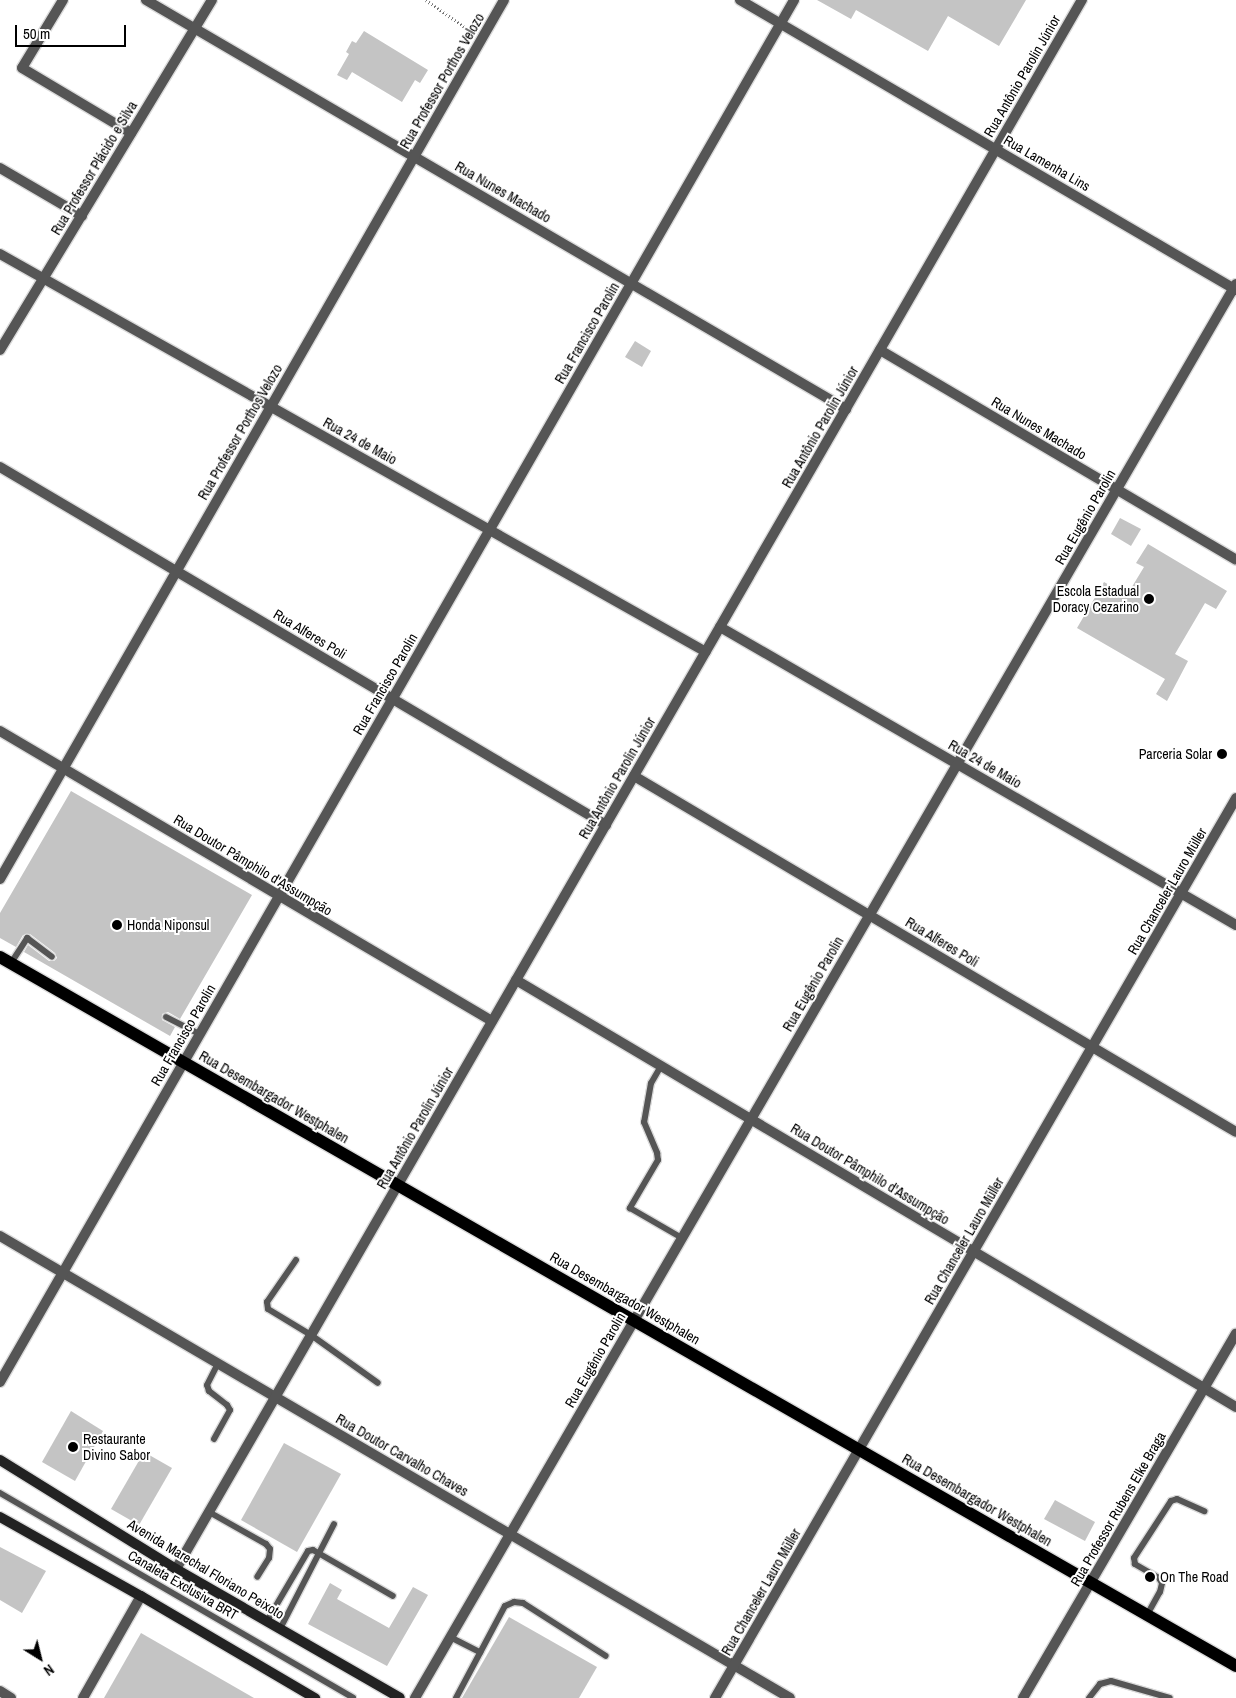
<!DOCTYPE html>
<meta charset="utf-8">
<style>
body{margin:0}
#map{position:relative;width:1236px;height:1698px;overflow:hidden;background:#fff;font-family:"Archivo Narrow",sans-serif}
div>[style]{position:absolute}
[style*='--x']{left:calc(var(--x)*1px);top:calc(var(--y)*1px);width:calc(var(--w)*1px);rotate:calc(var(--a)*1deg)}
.building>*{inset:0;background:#c4c4c4}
.path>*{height:2.5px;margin-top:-1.25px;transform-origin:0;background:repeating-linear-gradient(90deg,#777 0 1px,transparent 0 3.5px)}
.roads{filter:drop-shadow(1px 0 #dbdbdb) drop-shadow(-1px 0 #dbdbdb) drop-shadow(0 1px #dbdbdb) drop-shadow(0 -1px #dbdbdb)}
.lane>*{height:6px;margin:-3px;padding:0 3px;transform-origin:3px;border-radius:3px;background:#555}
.street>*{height:10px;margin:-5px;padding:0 5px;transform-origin:5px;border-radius:5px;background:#555}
.secondary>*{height:10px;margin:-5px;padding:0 5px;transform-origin:5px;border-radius:5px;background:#222}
.primary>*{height:12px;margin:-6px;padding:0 6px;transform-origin:6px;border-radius:6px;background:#000}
.dots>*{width:14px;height:14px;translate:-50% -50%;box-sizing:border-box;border:2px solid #fff;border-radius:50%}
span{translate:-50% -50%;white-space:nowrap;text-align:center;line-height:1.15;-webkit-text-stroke:4px #fff;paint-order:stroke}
.street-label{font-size:14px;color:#000}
.poi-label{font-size:14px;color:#000}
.right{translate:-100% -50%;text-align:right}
.left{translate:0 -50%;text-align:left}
.north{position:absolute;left:15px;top:1633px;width:50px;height:50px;-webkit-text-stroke:4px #fff;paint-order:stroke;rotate:144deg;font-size:14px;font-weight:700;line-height:20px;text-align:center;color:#000}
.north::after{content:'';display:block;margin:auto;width:18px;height:22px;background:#000;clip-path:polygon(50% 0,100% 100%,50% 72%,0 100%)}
.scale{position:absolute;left:15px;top:25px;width:111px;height:22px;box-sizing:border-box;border:2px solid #000;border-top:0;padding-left:6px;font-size:15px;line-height:18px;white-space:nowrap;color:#000;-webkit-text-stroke:4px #fff;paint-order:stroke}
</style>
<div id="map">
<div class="building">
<div style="clip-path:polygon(817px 0,1026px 0,999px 46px,948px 16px,928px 51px,856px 10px,851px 19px)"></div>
<div style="clip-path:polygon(364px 31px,428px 70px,420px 83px,415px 80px,402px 102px,352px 72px,347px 80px,337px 75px,349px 54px,346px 52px,352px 41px,356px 43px)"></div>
<div style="clip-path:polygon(635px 341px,651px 351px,642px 367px,625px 357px)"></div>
<div style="clip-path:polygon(1120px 518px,1141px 529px,1131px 546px,1111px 534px)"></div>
<div style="clip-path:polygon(1148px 544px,1227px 591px,1216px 609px,1205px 603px,1175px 654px,1188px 661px,1167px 701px,1156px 694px,1165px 679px,1077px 628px,1104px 582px,1127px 595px,1144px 567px,1136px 563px)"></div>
<div style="clip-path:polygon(71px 791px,252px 895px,180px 1019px,168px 1012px,162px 1014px,162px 1020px,175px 1027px,170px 1036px,24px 952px,28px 945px,49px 961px,54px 961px,57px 958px,55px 953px,30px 934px,23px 935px,16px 947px,0 938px,0 913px)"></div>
<div style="clip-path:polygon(71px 1411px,103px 1431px,75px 1481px,42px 1462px)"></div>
<div style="clip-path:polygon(284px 1443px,341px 1474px,297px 1552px,241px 1520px)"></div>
<div style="clip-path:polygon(144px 1452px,172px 1468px,139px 1525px,111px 1509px)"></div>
<div style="clip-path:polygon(1055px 1500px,1095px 1522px,1085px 1541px,1044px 1519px)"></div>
<div style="clip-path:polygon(0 1547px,46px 1571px,22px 1613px,0 1600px)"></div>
<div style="clip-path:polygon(330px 1583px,342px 1590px,337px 1599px,389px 1628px,413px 1587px,428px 1595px,387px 1666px,308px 1624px)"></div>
<div style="clip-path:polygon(509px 1617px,597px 1667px,579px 1698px,462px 1698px)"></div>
<div style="clip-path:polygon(141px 1633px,254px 1698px,104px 1698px)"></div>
</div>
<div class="path">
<div style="--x:426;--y:0;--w:56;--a:34.8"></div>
</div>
<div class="roads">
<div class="lane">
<div style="--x:11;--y:963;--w:30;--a:-57"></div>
<div style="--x:27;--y:938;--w:31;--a:37"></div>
<div style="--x:166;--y:1017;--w:38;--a:27"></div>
<div style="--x:661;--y:1066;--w:20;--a:120"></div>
<div style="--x:651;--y:1083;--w:40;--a:100"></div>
<div style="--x:644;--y:1122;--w:34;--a:67"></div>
<div style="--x:657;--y:1153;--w:7;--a:82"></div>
<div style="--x:658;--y:1160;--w:56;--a:120.3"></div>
<div style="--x:630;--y:1208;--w:60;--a:30"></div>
<div style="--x:296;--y:1260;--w:51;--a:124.6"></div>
<div style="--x:267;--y:1302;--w:7;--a:82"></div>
<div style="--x:268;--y:1309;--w:50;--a:31.2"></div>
<div style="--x:311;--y:1335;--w:82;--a:35.6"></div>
<div style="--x:214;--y:1439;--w:33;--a:-61"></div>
<div style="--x:230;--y:1410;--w:6;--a:-121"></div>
<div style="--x:227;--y:1405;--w:23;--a:-142"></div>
<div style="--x:209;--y:1391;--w:6;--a:-108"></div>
<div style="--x:207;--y:1385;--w:25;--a:-63"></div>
<div style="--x:0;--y:1493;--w:408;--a:30.1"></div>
<div style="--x:209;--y:1512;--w:65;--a:29.3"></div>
<div style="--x:266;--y:1544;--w:6;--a:51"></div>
<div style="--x:270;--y:1549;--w:9;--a:96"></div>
<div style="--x:269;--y:1558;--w:22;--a:122"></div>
<div style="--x:1147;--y:1615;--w:26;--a:-61"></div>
<div style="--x:1160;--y:1592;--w:9;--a:-77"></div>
<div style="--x:1162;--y:1583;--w:6;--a:-121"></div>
<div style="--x:1159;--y:1578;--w:28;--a:-150"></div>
<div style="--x:1135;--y:1564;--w:6;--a:-99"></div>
<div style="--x:1134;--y:1558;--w:68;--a:-57"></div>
<div style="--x:1171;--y:1501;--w:6;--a:-18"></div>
<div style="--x:1177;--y:1499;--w:30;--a:24"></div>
<div style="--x:267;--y:1621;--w:81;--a:-59.6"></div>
<div style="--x:308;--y:1551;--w:5;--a:-11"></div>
<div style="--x:313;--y:1550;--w:92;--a:29.9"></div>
<div style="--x:280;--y:1629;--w:118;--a:-62.8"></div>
<div style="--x:450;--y:1637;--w:34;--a:27"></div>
<div style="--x:456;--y:1698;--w:104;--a:-62"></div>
<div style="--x:505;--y:1606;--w:10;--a:-24"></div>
<div style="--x:514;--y:1602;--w:9;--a:6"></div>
<div style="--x:523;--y:1603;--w:98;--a:32.6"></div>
<div style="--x:1089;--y:1698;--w:18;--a:-52"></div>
<div style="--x:1100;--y:1684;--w:11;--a:-15"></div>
<div style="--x:1111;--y:1681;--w:61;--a:16.1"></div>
</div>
<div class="street">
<div style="--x:63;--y:0;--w:79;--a:121.1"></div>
<div style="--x:22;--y:68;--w:127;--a:30.8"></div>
<div style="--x:146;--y:0;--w:811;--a:30.3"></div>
<div style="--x:740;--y:0;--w:575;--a:30.31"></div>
<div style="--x:0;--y:168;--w:95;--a:30.3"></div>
<div style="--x:0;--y:254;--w:810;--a:29.41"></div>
<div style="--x:0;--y:350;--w:409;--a:-58.8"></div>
<div style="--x:880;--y:350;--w:413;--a:30.5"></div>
<div style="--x:0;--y:467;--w:704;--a:30.57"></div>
<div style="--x:720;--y:627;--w:596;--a:30.01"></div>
<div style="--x:0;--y:731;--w:571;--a:30.52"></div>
<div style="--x:634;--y:776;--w:699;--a:30.6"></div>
<div style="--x:0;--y:879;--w:1013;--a:-60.17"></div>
<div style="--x:516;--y:980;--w:837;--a:30.67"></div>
<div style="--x:0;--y:1236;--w:915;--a:30.32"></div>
<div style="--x:0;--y:1382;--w:1594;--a:-60.12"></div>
<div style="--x:176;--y:1569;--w:1812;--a:-60"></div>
<div style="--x:0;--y:1691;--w:13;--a:32"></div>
<div style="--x:83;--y:1698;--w:117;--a:-60.4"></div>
<div style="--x:415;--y:1698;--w:1635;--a:-59.86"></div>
<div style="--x:715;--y:1698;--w:1040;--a:-59.93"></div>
<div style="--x:1023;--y:1698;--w:422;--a:-59.7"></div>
</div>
<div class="secondary">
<div style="--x:0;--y:1460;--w:207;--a:31.8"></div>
<div style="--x:176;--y:1569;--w:258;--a:29.9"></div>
<div style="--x:0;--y:1517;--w:162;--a:29.3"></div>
<div style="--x:141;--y:1596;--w:202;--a:30.4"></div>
</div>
<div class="primary">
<div style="--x:0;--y:957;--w:1425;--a:29.84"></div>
</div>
</div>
<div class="dots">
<div style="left:1149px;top:599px;background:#000"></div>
<div style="left:1222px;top:754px;background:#000"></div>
<div style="left:117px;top:925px;background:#000"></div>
<div style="left:73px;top:1447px;background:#000"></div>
<div style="left:1150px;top:1577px;background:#000"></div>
</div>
<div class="street-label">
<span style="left:1022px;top:76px;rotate:-60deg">Rua Antônio Parolin Júnior</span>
<span style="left:442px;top:81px;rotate:-60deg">Rua Professor Porthos Velozo</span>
<span style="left:1047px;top:163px;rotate:30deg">Rua Lamenha Lins</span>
<span style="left:94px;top:168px;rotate:-59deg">Rua Professor Plácido e Silva</span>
<span style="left:503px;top:192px;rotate:30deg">Rua Nunes Machado</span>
<span style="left:587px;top:333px;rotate:-60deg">Rua Francisco Parolin</span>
<span style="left:820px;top:427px;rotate:-60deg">Rua Antônio Parolin Júnior</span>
<span style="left:1039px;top:428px;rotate:31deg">Rua Nunes Machado</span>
<span style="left:240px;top:432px;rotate:-60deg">Rua Professor Porthos Velozo</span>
<span style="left:360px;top:441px;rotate:29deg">Rua 24 de Maio</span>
<span style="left:1085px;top:517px;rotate:-60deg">Rua Eugênio Parolin</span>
<span style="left:310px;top:634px;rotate:31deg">Rua Alferes Poli</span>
<span style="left:385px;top:684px;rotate:-60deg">Rua Francisco Parolin</span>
<span style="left:985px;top:764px;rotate:30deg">Rua 24 de Maio</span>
<span style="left:617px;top:778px;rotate:-60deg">Rua Antônio Parolin Júnior</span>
<span style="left:253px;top:865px;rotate:31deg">Rua Doutor Pâmphilo d'Assumpção</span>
<span style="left:1167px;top:891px;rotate:-60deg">Rua Chanceler Lauro Müller</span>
<span style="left:942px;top:942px;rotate:31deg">Rua Alferes Poli</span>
<span style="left:813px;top:984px;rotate:-60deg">Rua Eugênio Parolin</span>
<span style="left:183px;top:1035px;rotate:-60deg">Rua Francisco Parolin</span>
<span style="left:274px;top:1097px;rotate:30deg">Rua Desembargador Westphalen</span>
<span style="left:415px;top:1128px;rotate:-60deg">Rua Antônio Parolin Júnior</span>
<span style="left:870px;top:1174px;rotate:31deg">Rua Doutor Pâmphilo d'Assumpção</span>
<span style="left:964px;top:1241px;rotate:-60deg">Rua Chanceler Lauro Müller</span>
<span style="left:625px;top:1298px;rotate:30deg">Rua Desembargador Westphalen</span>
<span style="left:595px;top:1360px;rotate:-60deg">Rua Eugênio Parolin</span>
<span style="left:402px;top:1455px;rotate:30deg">Rua Doutor Carvalho Chaves</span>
<span style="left:977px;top:1500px;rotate:30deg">Rua Desembargador Westphalen</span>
<span style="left:1118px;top:1509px;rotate:-60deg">Rua Professor Rubens Elke Braga</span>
<span style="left:206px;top:1569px;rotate:31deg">Avenida Marechal Floriano Peixoto</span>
<span style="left:183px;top:1585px;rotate:30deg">Canaleta Exclusiva BRT</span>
<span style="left:761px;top:1592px;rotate:-60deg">Rua Chanceler Lauro Müller</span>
</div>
<div class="poi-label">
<span class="right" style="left:1139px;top:599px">Escola Estadual<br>Doracy Cezarino</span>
<span class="right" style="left:1212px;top:754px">Parceria Solar</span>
<span class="left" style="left:127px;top:925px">Honda Niponsul</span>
<span class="left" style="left:83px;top:1447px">Restaurante<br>Divino Sabor</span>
<span class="left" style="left:1160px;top:1577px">On The Road</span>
</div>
<div class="north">N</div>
<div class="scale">50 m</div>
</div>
